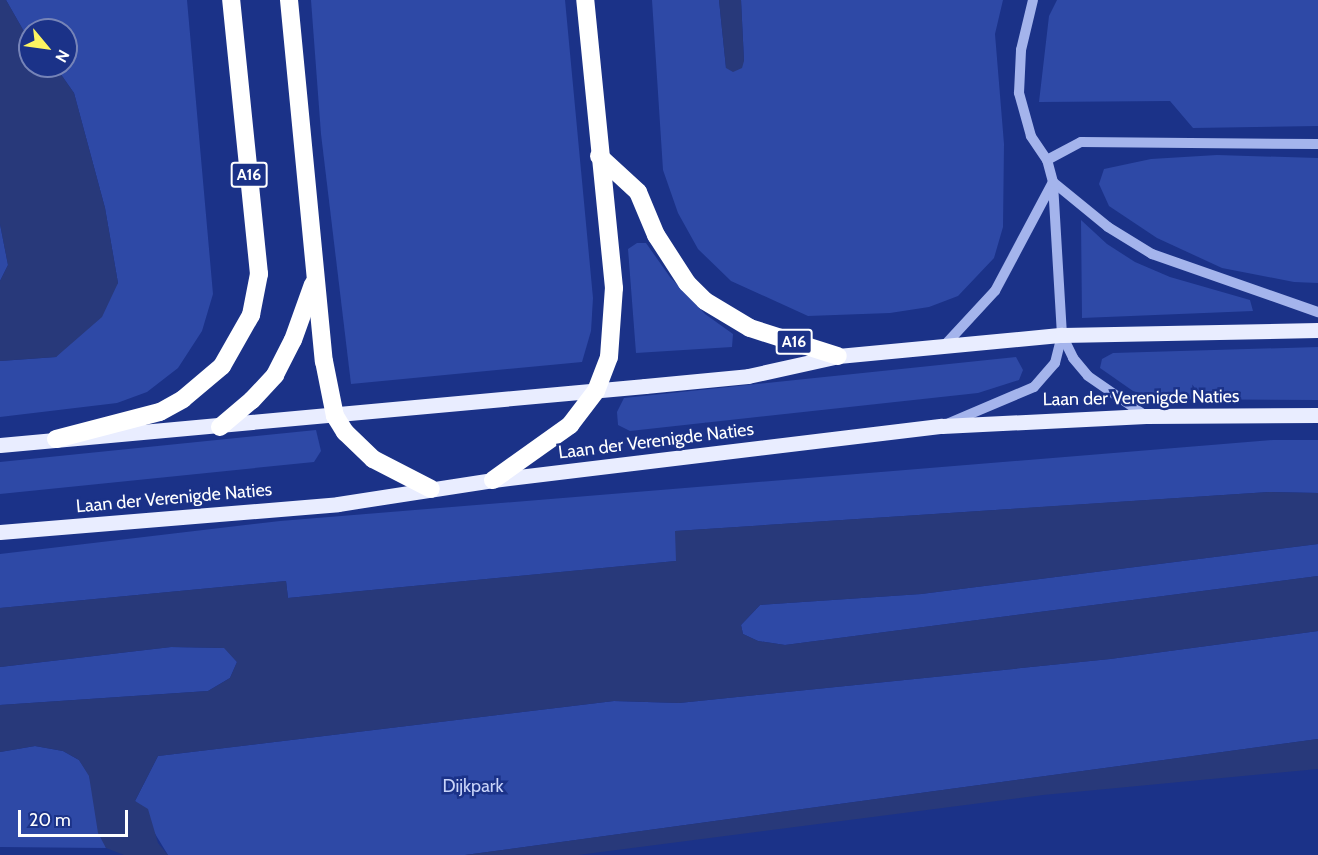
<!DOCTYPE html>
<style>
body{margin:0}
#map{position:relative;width:1318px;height:855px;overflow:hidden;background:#1b3288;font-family:Cabin,sans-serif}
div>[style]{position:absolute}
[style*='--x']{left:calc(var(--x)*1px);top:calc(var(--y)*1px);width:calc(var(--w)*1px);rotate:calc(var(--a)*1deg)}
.green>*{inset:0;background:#2e49a6}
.water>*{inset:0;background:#28397a}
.minor>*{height:10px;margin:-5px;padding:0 5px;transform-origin:5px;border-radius:5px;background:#a4b4ec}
.major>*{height:15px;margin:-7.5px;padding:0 7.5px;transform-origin:7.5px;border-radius:7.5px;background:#e9edff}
.highway>*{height:18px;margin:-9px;padding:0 9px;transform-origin:9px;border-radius:9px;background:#fff}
span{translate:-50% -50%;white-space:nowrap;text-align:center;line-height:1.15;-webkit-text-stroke:5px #1b3288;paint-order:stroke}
.shield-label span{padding:2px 4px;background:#1b3288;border:2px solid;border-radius:4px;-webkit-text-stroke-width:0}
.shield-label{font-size:16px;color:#fff;font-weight:700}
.street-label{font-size:18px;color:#fff}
.park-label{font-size:18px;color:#c9d4f9}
.north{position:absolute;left:18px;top:18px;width:60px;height:60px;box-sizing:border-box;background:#1b3288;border:2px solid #7684b8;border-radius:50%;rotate:119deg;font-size:16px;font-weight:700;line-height:24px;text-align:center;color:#fff}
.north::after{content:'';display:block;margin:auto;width:21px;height:27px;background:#fdf461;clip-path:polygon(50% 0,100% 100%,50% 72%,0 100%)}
.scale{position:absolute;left:18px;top:810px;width:110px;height:27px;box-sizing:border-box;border:3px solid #fff;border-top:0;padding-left:8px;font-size:18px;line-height:21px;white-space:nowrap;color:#fff;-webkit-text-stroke:4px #1b3288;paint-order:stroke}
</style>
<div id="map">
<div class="green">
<div style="clip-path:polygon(6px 0,187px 0,213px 294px,202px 331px,178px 368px,147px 392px,117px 403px,0 417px,0 361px,56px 357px,118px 283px,105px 208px,74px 93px,55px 66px,66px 66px,66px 30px,30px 30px,30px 42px)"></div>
<div style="clip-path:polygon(311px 0,565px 0,593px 298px,591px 331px,582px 362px,351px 384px,321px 134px)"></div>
<div style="clip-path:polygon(652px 0,719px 0,726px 68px,744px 61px,741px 0,1003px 0,995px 34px,1004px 144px,1003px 227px,994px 258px,958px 296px,929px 307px,890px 313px,808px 316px,731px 281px,698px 249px,678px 213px,663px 170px)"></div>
<div style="clip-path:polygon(1057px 0,1318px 0,1318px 126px,1193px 128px,1170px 101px,1039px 102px,1049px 16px)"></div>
<div style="clip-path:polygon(1217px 155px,1318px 158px,1318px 283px,1294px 282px,1222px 268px,1157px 238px,1109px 206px,1099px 184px,1104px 169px,1151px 159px)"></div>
<div style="clip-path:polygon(1081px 220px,1107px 244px,1135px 262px,1170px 277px,1250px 300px,1253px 311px,1082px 318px)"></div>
<div style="clip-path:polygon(0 224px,8px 265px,0 281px)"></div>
<div style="clip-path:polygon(637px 243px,646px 243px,670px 277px,705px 314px,733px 334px,732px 347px,636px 353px,628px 249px)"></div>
<div style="clip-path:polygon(1318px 347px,1318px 400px,1160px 399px,1133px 391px,1100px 368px,1102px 359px,1113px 353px)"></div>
<div style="clip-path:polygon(1016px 357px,1023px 370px,1019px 380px,978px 393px,630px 431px,618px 425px,617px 412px,624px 398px)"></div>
<div style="clip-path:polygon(316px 430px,321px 451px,314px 462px,0 494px,0 462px)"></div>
<div style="clip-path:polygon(1273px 440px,1318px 440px,1318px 493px,1269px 492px,676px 531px,676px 561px,288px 598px,286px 581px,0 608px,0 554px,280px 521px)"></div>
<div style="clip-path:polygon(1318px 544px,1318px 576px,785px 645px,758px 641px,743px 634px,741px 625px,760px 605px,921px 594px)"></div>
<div style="clip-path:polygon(1318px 631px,1318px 739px,465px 855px,168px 855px,135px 801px,158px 756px,614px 701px,679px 703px,1110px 659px)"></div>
<div style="clip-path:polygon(171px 647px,225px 648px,237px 662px,230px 678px,208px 691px,0 705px,0 667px)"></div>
<div style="clip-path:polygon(35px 746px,63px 751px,79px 760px,89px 775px,106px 848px,0 847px,0 752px)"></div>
</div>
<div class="water">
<div style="clip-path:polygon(0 0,6px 0,30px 42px,30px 66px,55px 66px,74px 93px,105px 208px,118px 283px,102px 317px,56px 357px,0 361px,0 281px,8px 265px,0 224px)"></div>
<div style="clip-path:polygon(719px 0,741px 0,744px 61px,742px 68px,733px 72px,726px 68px)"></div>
<div style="clip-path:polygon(1269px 492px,1318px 493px,1318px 544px,921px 594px,760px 605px,741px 625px,743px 634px,758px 641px,785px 645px,1318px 576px,1318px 631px,1110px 659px,679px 703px,614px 701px,158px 756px,135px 801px,148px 809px,158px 843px,168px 855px,124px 855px,106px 848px,98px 833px,89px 776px,79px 760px,63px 751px,35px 746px,0 752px,0 705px,208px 691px,230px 678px,237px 662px,224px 648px,171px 647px,0 667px,0 608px,286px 581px,288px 598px,676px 561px,675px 531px)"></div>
<div style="clip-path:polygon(1318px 739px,1318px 769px,1043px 795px,578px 855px,465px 855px)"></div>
</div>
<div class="minor">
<div style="--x:1047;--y:160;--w:38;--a:-28"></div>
<div style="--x:1081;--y:142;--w:237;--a:0.5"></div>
<div style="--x:1053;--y:182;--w:71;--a:39.3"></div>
<div style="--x:1108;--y:227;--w:52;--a:31.5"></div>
<div style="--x:1152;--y:254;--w:176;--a:19.3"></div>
<div style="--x:1062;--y:335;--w:25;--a:64"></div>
<div style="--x:1073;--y:358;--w:23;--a:50"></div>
<div style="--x:1088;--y:376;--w:70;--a:34.6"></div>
<div style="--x:944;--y:346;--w:75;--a:-47.2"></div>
<div style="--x:995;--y:291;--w:123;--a:-62"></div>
<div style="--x:949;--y:423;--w:92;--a:-23"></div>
<div style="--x:1034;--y:387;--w:32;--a:-49"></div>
<div style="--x:1055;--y:363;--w:29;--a:-76"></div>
<div style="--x:1062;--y:335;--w:153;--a:-93.4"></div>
<div style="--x:1053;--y:182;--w:23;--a:-105"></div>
<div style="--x:1047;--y:160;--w:29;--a:-124"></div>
<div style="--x:1031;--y:136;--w:45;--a:-105.6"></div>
<div style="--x:1019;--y:93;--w:43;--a:-87.3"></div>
<div style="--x:1021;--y:50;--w:51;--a:-76.5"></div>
</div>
<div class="major">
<div style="--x:0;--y:445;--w:648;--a:-5.23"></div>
<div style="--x:645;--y:386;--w:103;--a:-5.5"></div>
<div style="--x:748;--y:376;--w:92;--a:-12.5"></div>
<div style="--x:838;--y:356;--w:225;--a:-5.4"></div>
<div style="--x:1062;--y:335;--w:256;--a:-1.1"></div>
<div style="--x:0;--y:532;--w:339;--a:-4.7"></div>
<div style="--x:338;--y:504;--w:157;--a:-8.8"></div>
<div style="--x:493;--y:480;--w:452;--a:-6.9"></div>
<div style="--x:942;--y:426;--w:204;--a:-2.8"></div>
<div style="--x:1146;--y:416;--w:172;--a:-0.3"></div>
</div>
<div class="highway">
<div style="--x:289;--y:0;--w:363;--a:84.5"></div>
<div style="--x:324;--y:361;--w:56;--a:78.7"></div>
<div style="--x:335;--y:416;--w:19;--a:58"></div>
<div style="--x:345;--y:432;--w:39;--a:44"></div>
<div style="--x:373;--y:459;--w:65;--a:27.3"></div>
<div style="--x:599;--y:156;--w:53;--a:42.7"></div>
<div style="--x:638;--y:192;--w:47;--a:67.3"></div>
<div style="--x:656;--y:235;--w:57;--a:57.1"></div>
<div style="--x:687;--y:283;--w:25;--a:45"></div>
<div style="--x:705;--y:301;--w:52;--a:31"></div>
<div style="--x:750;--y:328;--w:92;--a:17.7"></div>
<div style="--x:220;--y:427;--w:42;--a:-40.2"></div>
<div style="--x:252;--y:400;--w:34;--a:-47"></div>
<div style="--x:275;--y:375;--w:39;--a:-63"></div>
<div style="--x:293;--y:340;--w:59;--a:-70.3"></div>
<div style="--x:56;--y:439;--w:107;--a:-14.6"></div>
<div style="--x:160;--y:412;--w:26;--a:-29"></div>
<div style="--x:183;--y:399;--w:51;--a:-40.2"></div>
<div style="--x:222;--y:366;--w:59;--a:-60.4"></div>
<div style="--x:251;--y:315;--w:42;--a:-79"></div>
<div style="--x:259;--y:274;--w:275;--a:-95.8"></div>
<div style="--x:493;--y:480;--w:95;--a:-35.5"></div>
<div style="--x:570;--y:425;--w:43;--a:-52.6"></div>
<div style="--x:596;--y:391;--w:36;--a:-69"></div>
<div style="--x:609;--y:357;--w:69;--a:-85.9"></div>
<div style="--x:614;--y:288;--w:289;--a:-95.7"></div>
</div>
<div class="shield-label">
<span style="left:249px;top:175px">A16</span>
<span style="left:794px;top:342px">A16</span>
</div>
<div class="street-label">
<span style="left:1141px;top:398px;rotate:-1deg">Laan der Verenigde Naties</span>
<span style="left:656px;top:441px;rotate:-7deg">Laan der Verenigde Naties</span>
<span style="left:174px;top:498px;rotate:-5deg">Laan der Verenigde Naties</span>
</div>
<div class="park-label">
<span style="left:473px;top:786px">Dijkpark</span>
</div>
<div class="north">N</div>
<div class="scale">20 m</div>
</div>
